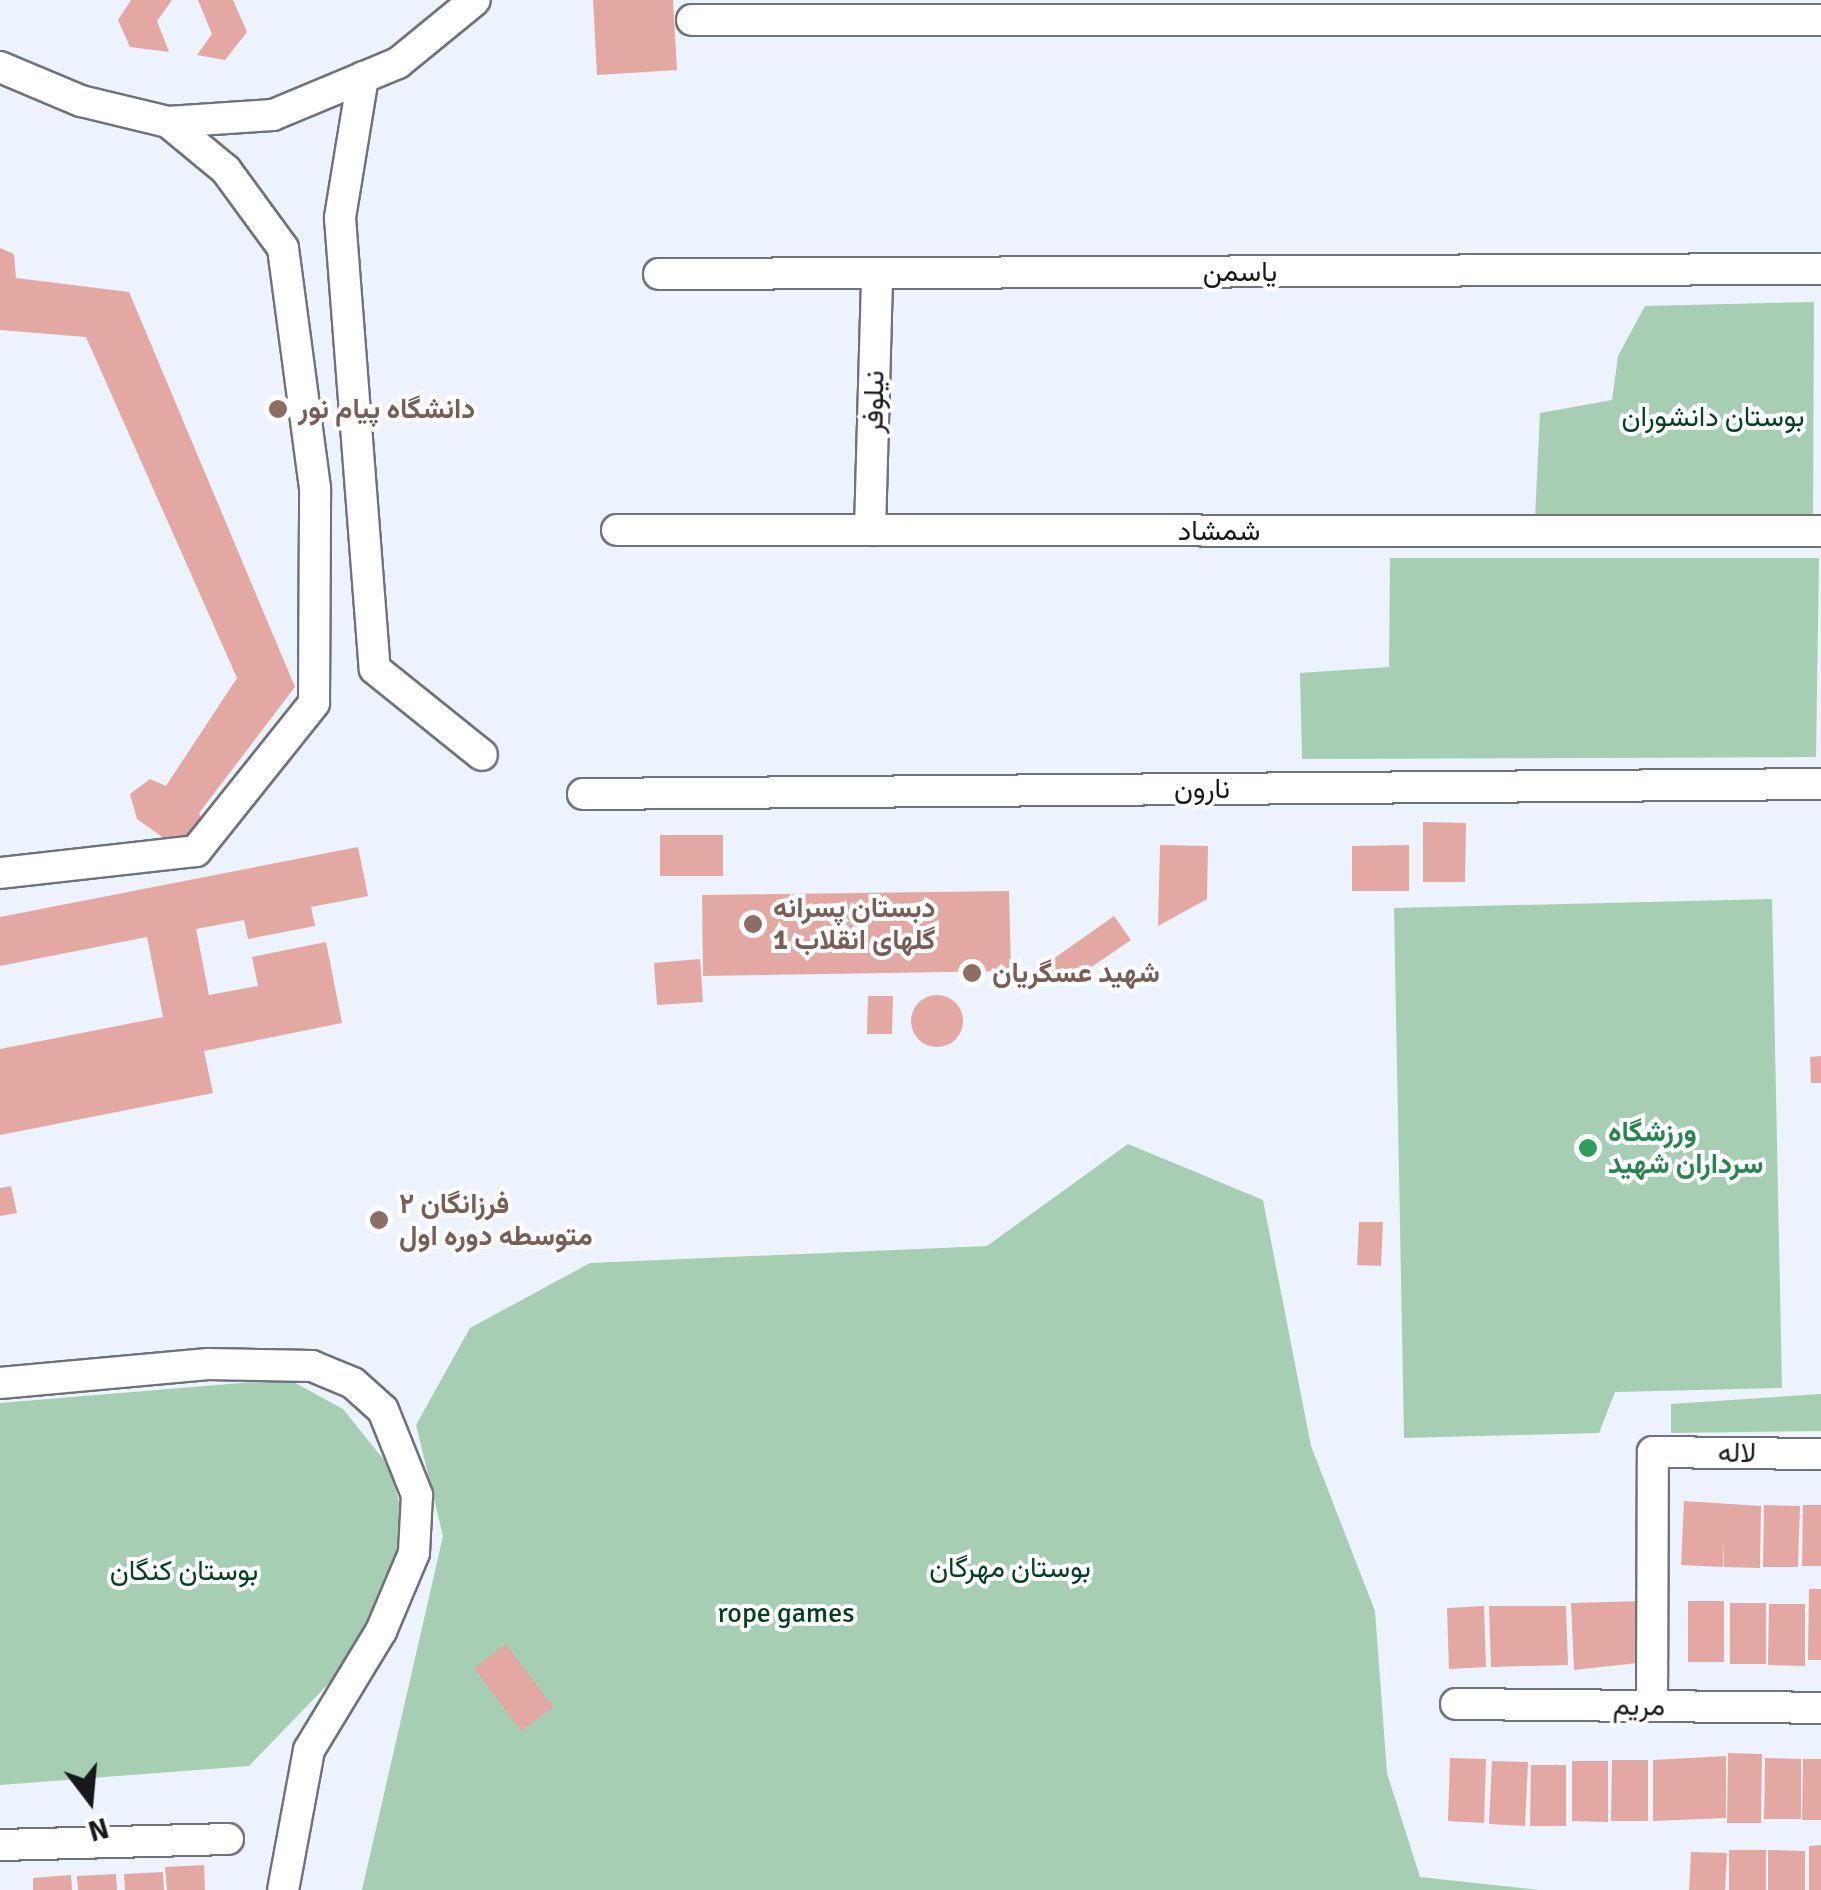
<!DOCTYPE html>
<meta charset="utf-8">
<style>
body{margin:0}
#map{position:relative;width:1821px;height:1890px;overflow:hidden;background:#edf3fc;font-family:Signika,Vazirmatn,sans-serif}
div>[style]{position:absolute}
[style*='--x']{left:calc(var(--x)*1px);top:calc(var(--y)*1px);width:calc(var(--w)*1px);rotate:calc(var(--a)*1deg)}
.green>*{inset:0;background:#a6ceb3}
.building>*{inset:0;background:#e4a8a3}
.round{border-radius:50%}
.roads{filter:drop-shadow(2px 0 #6e737b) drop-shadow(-2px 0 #6e737b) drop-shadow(0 2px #6e737b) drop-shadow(0 -2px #6e737b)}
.street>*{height:30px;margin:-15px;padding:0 15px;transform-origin:15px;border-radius:15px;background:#fff}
.dots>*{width:28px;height:28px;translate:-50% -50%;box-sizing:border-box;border:5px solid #fff;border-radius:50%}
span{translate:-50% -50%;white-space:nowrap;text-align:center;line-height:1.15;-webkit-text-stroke:8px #fff;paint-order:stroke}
.street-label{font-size:28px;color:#16181b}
.education-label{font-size:28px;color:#785e54;font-weight:700}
.left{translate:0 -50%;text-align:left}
.park-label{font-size:28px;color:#014122}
.leisure-label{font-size:28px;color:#27864d;font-weight:700}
.north{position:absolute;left:40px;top:1750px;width:100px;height:100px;-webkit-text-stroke:8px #fff;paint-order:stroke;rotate:164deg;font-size:28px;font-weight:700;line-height:40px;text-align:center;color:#16181b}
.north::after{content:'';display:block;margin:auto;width:35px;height:45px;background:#16181b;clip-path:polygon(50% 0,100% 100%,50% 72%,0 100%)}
</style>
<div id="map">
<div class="green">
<div style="clip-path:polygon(1814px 302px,1813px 522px,1535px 518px,1540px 413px,1612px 400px,1618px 356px,1645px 306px)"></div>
<div style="clip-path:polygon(1390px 558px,1819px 558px,1816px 757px,1302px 759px,1300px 673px,1389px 667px)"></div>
<div style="clip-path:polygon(1772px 899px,1782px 1388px,1615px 1392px,1599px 1433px,1404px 1438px,1394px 908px)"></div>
<div style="clip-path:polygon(1128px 1144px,1263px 1200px,1311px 1446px,1375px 1611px,1387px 1773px,1420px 1877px,1539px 1890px,362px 1890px,443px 1536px,416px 1425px,470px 1328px,590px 1263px,987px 1246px)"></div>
<div style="clip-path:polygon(288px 1379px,343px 1409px,388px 1465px,404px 1518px,396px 1568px,335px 1677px,249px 1766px,0 1785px,0 1403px)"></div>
<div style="clip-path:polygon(1821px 1394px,1821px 1431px,1671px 1433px,1671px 1404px)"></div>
</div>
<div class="building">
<div style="clip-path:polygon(131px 0,172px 0,157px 21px,169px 52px,130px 47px,118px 20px)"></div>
<div style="clip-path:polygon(198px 0,233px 0,247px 32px,225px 60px,197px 55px,212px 34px)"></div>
<div style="clip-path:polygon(593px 0,673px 0,677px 70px,597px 75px)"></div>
<div style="clip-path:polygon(0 248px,14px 254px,16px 278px,129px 292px,295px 687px,199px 813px,207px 833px,182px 851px,137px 819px,130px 794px,150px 779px,166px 786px,237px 678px,86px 337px,0 330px)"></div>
<div style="clip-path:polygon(1423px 822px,1466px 823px,1465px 882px,1423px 882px)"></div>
<div style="clip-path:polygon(660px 835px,723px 835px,723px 876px,660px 876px)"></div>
<div style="clip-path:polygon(1160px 845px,1208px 846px,1207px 899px,1158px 926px)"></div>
<div style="clip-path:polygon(1409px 845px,1409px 891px,1352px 891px,1352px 846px)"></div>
<div style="clip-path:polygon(358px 847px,368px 896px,311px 907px,315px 926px,248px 939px,244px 920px,196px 929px,209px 995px,258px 986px,252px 957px,326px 942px,342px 1023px,204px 1051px,213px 1093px,0 1135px,0 1049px,163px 1017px,147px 937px,0 966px,0 917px)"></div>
<div style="clip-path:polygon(1009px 891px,1011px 971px,703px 976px,702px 895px)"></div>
<div style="clip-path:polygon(1114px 916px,1131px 940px,1062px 987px,1046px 964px)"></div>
<div style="clip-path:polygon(700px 959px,703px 1002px,657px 1005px,654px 963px)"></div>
<div class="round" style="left:911px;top:995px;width:52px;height:52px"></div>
<div style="clip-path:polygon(868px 996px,893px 996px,892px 1034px,867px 1034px)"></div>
<div style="clip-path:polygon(1821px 1056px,1821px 1083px,1811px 1083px,1810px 1057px)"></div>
<div style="clip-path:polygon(11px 1186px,17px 1213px,0 1216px,0 1188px)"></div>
<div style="clip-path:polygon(1359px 1222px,1383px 1222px,1381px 1266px,1357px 1265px)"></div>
<div style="clip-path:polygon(1684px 1501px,1761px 1506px,1760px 1568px,1724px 1567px,1724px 1540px,1723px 1567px,1681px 1565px)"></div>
<div style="clip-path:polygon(1764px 1505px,1800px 1506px,1798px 1567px,1763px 1567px)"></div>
<div style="clip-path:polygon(1803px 1505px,1821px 1505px,1821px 1566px,1802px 1566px)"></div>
<div style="clip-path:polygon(1809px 1589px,1821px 1589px,1821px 1660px,1808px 1660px)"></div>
<div style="clip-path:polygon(1643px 1601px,1646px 1662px,1574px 1670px,1571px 1603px)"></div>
<div style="clip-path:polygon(1688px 1601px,1724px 1601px,1724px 1662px,1688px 1662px)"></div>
<div style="clip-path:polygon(1730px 1603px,1766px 1603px,1766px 1664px,1730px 1664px)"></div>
<div style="clip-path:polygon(1769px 1604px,1805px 1604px,1805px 1666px,1768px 1665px)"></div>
<div style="clip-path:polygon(1484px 1606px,1486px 1667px,1449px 1669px,1447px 1608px)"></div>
<div style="clip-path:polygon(1489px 1606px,1566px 1606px,1568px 1665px,1491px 1667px)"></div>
<div style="clip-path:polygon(506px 1644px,553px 1707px,521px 1731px,474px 1668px)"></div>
<div style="clip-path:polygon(1728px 1753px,1762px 1754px,1761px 1823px,1727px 1823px)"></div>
<div style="clip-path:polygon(1726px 1756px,1726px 1818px,1653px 1821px,1653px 1760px)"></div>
<div style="clip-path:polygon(1450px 1758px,1486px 1759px,1484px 1823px,1448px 1821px)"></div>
<div style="clip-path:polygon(1765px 1758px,1801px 1759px,1801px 1819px,1764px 1819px)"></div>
<div style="clip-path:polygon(1803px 1759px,1821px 1759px,1821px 1820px,1802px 1820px)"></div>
<div style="clip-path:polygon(1612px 1760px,1648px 1760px,1648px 1821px,1611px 1821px)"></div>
<div style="clip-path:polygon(1492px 1761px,1528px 1762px,1525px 1826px,1489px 1824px)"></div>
<div style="clip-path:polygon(1572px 1761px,1608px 1761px,1608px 1822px,1572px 1821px)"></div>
<div style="clip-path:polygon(1531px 1765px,1566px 1765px,1566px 1826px,1530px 1826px)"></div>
<div style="clip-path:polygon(1821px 1845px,1821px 1890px,1809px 1890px,1809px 1846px)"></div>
<div style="clip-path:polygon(1729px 1850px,1766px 1850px,1766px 1890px,1729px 1890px)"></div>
<div style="clip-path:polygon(1768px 1850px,1805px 1851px,1805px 1890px,1768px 1890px)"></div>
<div style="clip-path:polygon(1691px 1852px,1727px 1853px,1725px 1890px,1689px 1890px)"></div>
<div style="clip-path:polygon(204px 1865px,205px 1890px,167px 1890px,165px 1867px)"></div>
<div style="clip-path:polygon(163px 1872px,164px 1890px,125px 1890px,124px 1874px)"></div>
<div style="clip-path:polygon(116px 1874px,117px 1890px,78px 1890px,77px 1876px)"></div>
<div style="clip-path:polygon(71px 1875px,72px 1890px,33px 1890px,33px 1878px)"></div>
</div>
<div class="roads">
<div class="street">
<div style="--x:692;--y:20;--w:1129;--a:0"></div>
<div style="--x:0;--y:67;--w:88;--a:22.8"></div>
<div style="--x:81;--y:101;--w:89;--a:13.6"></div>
<div style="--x:168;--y:122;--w:105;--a:-3.8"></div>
<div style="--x:273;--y:115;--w:135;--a:-22.6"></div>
<div style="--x:398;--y:63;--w:99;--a:-39.3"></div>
<div style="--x:363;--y:77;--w:143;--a:99.3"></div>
<div style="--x:340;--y:218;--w:452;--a:85.6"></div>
<div style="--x:375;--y:669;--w:137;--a:38.8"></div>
<div style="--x:659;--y:274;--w:1162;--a:-0.25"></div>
<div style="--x:617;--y:530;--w:1204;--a:0.05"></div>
<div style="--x:870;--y:530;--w:257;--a:-88.4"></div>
<div style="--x:583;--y:794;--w:1238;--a:-0.46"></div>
<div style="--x:0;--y:873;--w:197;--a:-6.4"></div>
<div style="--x:196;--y:851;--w:189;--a:-51.4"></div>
<div style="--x:314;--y:703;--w:215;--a:-89.7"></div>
<div style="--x:315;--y:488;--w:242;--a:-97.6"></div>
<div style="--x:283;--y:248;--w:97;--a:-126.2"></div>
<div style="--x:226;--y:170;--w:75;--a:-140.4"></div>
<div style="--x:0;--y:1383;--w:209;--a:-5.2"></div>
<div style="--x:208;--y:1364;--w:104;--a:1.1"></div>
<div style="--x:312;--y:1366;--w:44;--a:22.5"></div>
<div style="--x:353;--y:1383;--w:40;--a:42"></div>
<div style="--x:383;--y:1410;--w:92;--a:68.2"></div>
<div style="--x:417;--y:1495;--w:58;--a:93"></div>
<div style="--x:414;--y:1553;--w:85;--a:112.9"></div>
<div style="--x:381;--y:1631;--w:139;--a:121.2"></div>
<div style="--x:309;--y:1750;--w:142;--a:100.5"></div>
<div style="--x:1456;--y:1704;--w:365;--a:0.6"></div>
<div style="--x:1652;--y:1706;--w:254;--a:-89.8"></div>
<div style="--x:1653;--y:1452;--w:168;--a:0.7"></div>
<div style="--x:0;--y:1845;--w:228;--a:-1.5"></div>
</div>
</div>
<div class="dots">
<div style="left:278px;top:409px;background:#8d6e63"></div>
<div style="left:753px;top:924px;background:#8d6e63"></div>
<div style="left:972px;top:973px;background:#8d6e63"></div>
<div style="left:1588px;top:1148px;background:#2e9e5b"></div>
<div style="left:379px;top:1220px;background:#8d6e63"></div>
</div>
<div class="street-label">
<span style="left:1240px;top:272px">یاسمن</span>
<span style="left:874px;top:402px;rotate:-89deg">نیلوفر</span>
<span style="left:1219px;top:531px">شمشاد</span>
<span style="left:1202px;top:789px">نارون</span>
<span style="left:1737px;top:1453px;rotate:1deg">لاله</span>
<span style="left:1639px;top:1706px;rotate:1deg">مریم</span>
</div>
<div class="education-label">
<span class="left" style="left:298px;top:409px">دانشگاه پیام نور</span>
<span class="left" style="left:773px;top:924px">دبستان پسرانه<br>گلهای انقلاب 1</span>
<span class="left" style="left:992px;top:973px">شهید عسگریان</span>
<span class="left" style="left:399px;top:1220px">فرزانگان ۲<br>متوسطه دوره اول</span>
</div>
<div class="park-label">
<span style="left:1713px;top:417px">بوستان دانشوران</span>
<span style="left:1010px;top:1568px">بوستان مهرگان</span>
<span style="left:184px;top:1571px">بوستان کنگان</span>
<span style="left:786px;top:1613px">rope games</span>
</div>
<div class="leisure-label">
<span class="left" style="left:1608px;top:1148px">ورزشگاه<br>سرداران شهید</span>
</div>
<div class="north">N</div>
</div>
